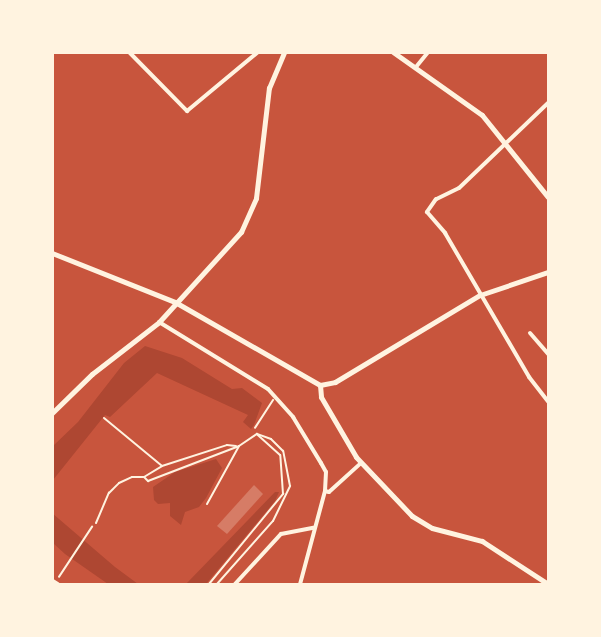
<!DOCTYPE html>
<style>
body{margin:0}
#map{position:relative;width:601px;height:637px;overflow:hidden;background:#c8553d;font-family:"IBM Plex Sans",sans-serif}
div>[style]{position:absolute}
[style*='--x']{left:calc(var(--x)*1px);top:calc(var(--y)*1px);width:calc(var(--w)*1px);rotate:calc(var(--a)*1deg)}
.green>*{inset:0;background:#ae4732}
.building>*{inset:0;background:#d67c66}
.path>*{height:1.5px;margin:-0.75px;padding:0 0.75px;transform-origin:0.75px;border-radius:0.75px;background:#fff3e0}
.service>*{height:2px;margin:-1px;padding:0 1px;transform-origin:1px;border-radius:1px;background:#fff3e0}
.minor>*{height:4px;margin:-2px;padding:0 2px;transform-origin:2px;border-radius:2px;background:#fff3e0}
.tertiary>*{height:5px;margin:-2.5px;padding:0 2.5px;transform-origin:2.5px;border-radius:2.5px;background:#fff3e0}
span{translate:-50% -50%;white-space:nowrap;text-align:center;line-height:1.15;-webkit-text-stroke:4.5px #fff3e0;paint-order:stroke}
.frame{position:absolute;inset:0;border:54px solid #fff3e0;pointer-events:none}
</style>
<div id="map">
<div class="green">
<div style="clip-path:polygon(145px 346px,182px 358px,232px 389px,242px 388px,262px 403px,254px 425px,251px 429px,243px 422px,248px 415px,157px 373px,110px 417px,105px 415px,53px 480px,53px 446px,78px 422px,124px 363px)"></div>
<div style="clip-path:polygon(216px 459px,222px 468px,206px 498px,199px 507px,185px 512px,181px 525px,170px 516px,170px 503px,158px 504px,154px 500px,153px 487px,175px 472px)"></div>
<div style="clip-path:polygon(275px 492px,279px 492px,275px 501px,206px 584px,186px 584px)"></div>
<div style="clip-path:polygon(52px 513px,115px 567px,138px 584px,108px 584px,65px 554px,53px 543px)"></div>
</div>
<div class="building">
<div style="clip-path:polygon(254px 485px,263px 494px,227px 534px,217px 526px)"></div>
</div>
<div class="path">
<div style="--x:255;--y:428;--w:33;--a:-57"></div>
<div style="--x:59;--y:577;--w:60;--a:-56.6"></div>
</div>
<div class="service">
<div style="--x:104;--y:418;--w:75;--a:39.6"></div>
<div style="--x:144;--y:477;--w:21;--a:-31"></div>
<div style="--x:162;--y:466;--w:68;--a:-17.9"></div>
<div style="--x:227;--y:445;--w:9;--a:6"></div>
<div style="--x:207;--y:504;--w:66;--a:-61.1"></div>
<div style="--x:96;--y:523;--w:33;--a:-67"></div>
<div style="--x:109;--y:493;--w:14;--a:-45"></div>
<div style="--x:119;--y:483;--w:14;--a:-25"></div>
<div style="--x:132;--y:477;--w:12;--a:0"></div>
<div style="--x:144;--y:477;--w:6;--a:45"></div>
<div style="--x:148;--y:481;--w:97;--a:-21"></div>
<div style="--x:239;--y:446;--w:22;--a:-34"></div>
<div style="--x:209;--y:584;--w:117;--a:-50.6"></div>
<div style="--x:283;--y:494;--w:39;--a:-94"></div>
<div style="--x:280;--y:455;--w:31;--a:-138"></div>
<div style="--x:217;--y:584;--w:84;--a:-48.4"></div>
<div style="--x:273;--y:521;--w:39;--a:-64"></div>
<div style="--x:290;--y:486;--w:36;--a:-101"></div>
<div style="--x:283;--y:451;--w:17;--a:-135"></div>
<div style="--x:271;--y:439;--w:15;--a:-160"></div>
</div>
<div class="minor">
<div style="--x:129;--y:52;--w:83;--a:45.5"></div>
<div style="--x:187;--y:111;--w:92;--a:-39.7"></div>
<div style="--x:416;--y:67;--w:19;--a:-51"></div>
<div style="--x:548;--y:103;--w:123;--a:136.3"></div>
<div style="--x:459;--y:188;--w:25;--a:154"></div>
<div style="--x:436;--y:199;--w:16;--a:125"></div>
<div style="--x:427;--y:212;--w:28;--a:49"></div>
<div style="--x:445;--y:233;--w:167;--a:59.7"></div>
<div style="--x:529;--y:377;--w:31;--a:52"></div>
<div style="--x:159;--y:322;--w:128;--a:31.6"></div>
<div style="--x:268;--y:389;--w:38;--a:48"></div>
<div style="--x:293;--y:417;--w:54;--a:58.7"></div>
<div style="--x:321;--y:463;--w:10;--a:61"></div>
<div style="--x:326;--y:472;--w:19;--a:93"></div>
<div style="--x:325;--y:491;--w:96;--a:105"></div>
<div style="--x:530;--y:333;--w:28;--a:49"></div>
<div style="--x:325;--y:491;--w:4;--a:14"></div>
<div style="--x:329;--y:492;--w:43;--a:-42.2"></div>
<div style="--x:235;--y:584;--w:68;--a:-47.4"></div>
<div style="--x:281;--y:534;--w:33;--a:-11"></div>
</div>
<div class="tertiary">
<div style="--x:393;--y:52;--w:109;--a:35.3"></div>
<div style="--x:482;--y:115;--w:105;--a:51.2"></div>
<div style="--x:52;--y:253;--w:132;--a:21.7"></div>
<div style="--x:175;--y:302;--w:167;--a:29.8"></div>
<div style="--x:320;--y:385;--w:12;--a:85"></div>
<div style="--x:321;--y:397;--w:69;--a:59.7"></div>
<div style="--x:356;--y:457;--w:81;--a:46.5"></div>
<div style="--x:412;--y:516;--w:23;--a:31"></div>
<div style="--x:432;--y:528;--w:52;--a:14.6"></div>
<div style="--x:482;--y:541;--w:79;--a:33.1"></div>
<div style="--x:320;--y:385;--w:15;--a:-11"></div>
<div style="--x:335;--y:382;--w:169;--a:-31"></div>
<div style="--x:480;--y:295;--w:72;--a:-18.7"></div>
<div style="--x:52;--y:413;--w:56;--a:-44.3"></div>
<div style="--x:92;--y:374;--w:85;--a:-37.8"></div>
<div style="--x:159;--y:322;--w:122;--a:-47.7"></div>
<div style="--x:241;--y:232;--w:37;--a:-66"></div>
<div style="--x:256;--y:198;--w:111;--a:-83.3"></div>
<div style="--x:269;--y:88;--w:39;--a:-67"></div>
<div style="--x:52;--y:581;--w:6;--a:31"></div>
</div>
<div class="frame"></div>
</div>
